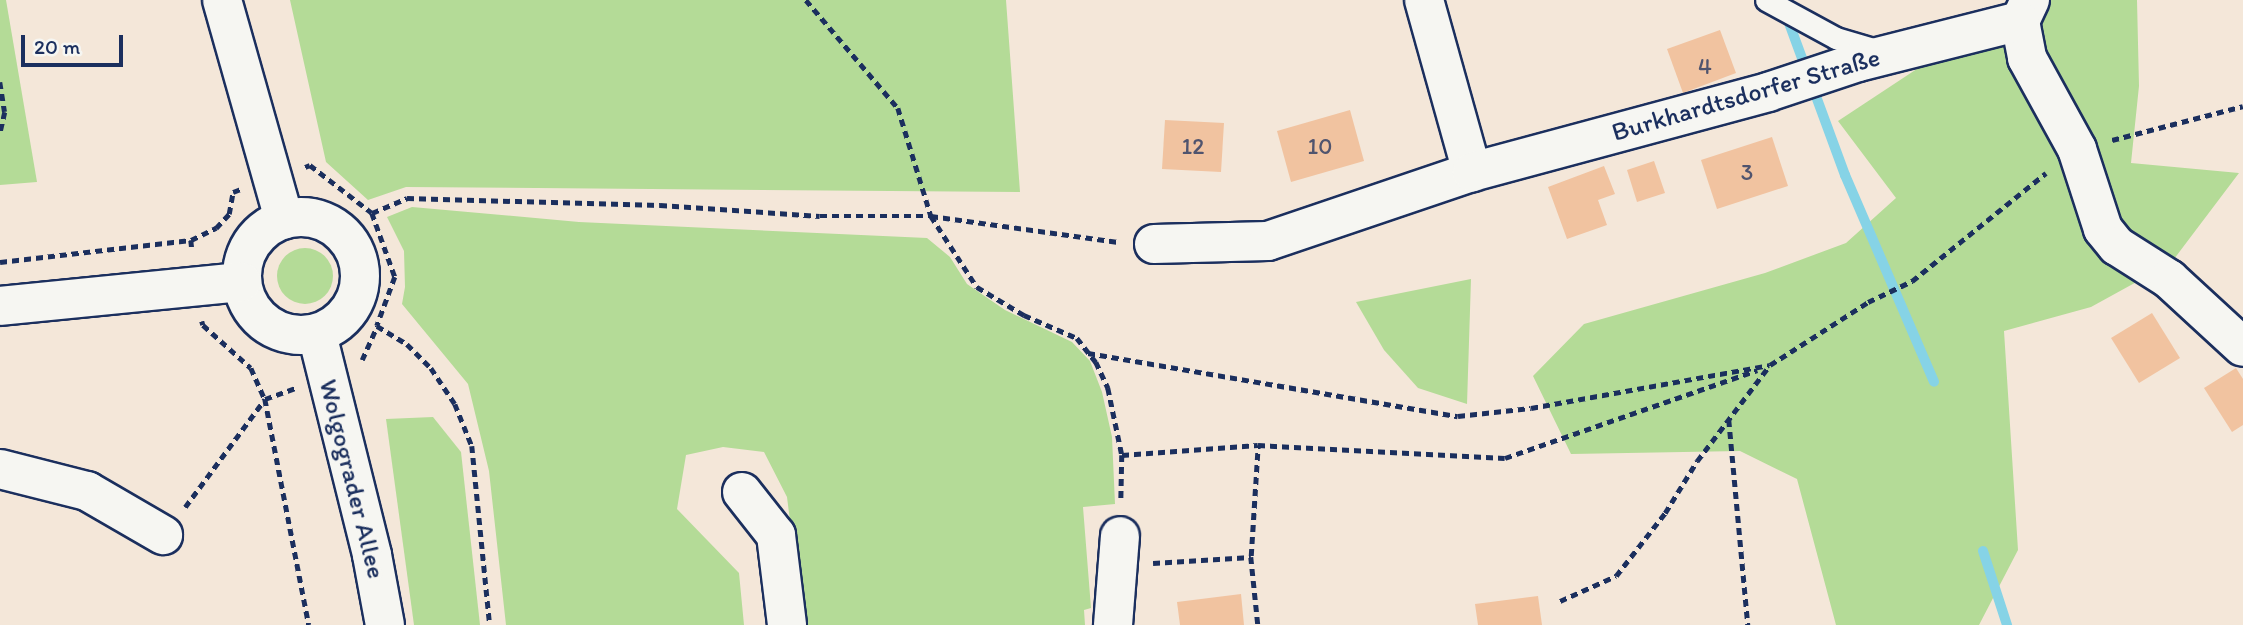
<!DOCTYPE html>
<meta charset="utf-8">
<style>
body{margin:0}
#map{position:relative;width:2243px;height:625px;overflow:hidden;background:#f4e7d9;font-family:Itim,sans-serif}
div>[style]{position:absolute}
[style*='--x']{left:calc(var(--x)*1px);top:calc(var(--y)*1px);width:calc(var(--w)*1px);rotate:calc(var(--a)*1deg)}
.green>*{inset:0;background:#b4db97}
.round{border-radius:50%}
.stream>*{height:10px;margin:-5px;padding:0 5px;transform-origin:5px;border-radius:5px;background:#86d3e6}
.building>*{inset:0;background:#f1c3a0}
.path>*{height:4.5px;margin-top:-2.25px;transform-origin:0;background:repeating-linear-gradient(90deg,#1b2f5e 0 7px,transparent 0 12px)}
.roads{filter:drop-shadow(2px 0 #1b2f5e) drop-shadow(-2px 0 #1b2f5e) drop-shadow(0 2px #1b2f5e) drop-shadow(0 -2px #1b2f5e)}
.lane>*{height:21px;margin:-10.5px;padding:0 10.5px;transform-origin:10.5px;border-radius:10.5px;background:#f6f6f2}
.street>*{height:38px;margin:-19px;padding:0 19px;transform-origin:19px;border-radius:19px;background:#f6f6f2}
.secondary>*{height:38px;margin:-19px;padding:0 19px;transform-origin:19px;border-radius:19px;background:#f6f6f2}
.secondary>.ring{margin:-19px;padding:0;box-sizing:content-box;background:none;border:38px solid #f6f6f2;border-radius:50%}
span{translate:-50% -50%;white-space:nowrap;text-align:center;line-height:1.15;-webkit-text-stroke:7px #f6f6f2;paint-order:stroke}
.number-label{font-size:23px;color:#50546e}
.number-label span{-webkit-text-stroke-width:0}
.street-label{font-size:26px;color:#1b2f5e}
.scale{position:absolute;left:21px;top:35px;width:102px;height:32px;box-sizing:border-box;border:4px solid #1b2f5e;border-top:0;padding-left:9px;font-size:21px;line-height:24px;white-space:nowrap;color:#1b2f5e;-webkit-text-stroke:5px #f6f6f2;paint-order:stroke}
</style>
<div id="map">
<div class="green">
<div style="clip-path:polygon(0 0,6px 0,37px 182px,0 185px)"></div>
<div style="clip-path:polygon(290px 0,1006px 0,1020px 192px,406px 187px,368px 200px,326px 162px)"></div>
<div style="clip-path:polygon(2038px 0,2137px 0,2139px 86px,2131px 163px,2239px 173px,2171px 263px,2091px 307px,2004px 331px,2018px 550px,1979px 625px,1836px 625px,1797px 479px,1740px 451px,1571px 454px,1533px 376px,1584px 324px,1765px 273px,1846px 243px,1896px 198px,1838px 121px,1938px 55px)"></div>
<div style="clip-path:polygon(412px 207px,579px 222px,927px 238px,950px 257px,967px 284px,1005px 310px,1072px 342px,1090px 361px,1102px 392px,1112px 437px,1115px 504px,1083px 507px,1091px 608px,1084px 610px,1085px 625px,803px 625px,787px 497px,764px 452px,723px 447px,686px 455px,677px 509px,739px 573px,744px 625px,506px 625px,489px 471px,468px 384px,402px 304px,405px 287px,404px 251px,387px 217px)"></div>
<div class="round" style="left:277px;top:248px;width:56px;height:56px"></div>
<div style="clip-path:polygon(1471px 279px,1467px 404px,1418px 388px,1384px 350px,1356px 302px)"></div>
<div style="clip-path:polygon(433px 417px,461px 452px,480px 625px,414px 625px,386px 419px)"></div>
</div>
<div class="stream">
<div style="--x:1785;--y:12;--w:174;--a:69.8"></div>
<div style="--x:1845;--y:175;--w:225;--a:66.7"></div>
<div style="--x:1983;--y:551;--w:78;--a:72"></div>
</div>
<div class="building">
<div style="clip-path:polygon(1720px 30px,1736px 73px,1683px 93px,1667px 49px)"></div>
<div style="clip-path:polygon(1350px 110px,1364px 161px,1291px 182px,1277px 131px)"></div>
<div style="clip-path:polygon(1165px 120px,1224px 123px,1221px 172px,1162px 169px)"></div>
<div style="clip-path:polygon(1772px 137px,1788px 186px,1717px 209px,1701px 160px)"></div>
<div style="clip-path:polygon(1654px 161px,1665px 193px,1637px 202px,1627px 170px)"></div>
<div style="clip-path:polygon(1604px 166px,1615px 194px,1598px 200px,1607px 225px,1567px 239px,1548px 187px)"></div>
<div style="clip-path:polygon(2152px 313px,2180px 358px,2139px 383px,2111px 338px)"></div>
<div style="clip-path:polygon(2236px 368px,2243px 379px,2243px 425px,2232px 432px,2204px 388px)"></div>
<div style="clip-path:polygon(1241px 594px,1244px 625px,1180px 625px,1177px 602px)"></div>
<div style="clip-path:polygon(1538px 596px,1542px 625px,1478px 625px,1475px 604px)"></div>
</div>
<div class="path">
<div style="--x:806;--y:0;--w:142;--a:49.6"></div>
<div style="--x:898;--y:108;--w:113;--a:73"></div>
<div style="--x:931;--y:216;--w:85;--a:57.1"></div>
<div style="--x:977;--y:287;--w:55;--a:30.8"></div>
<div style="--x:1024;--y:315;--w:58;--a:23.5"></div>
<div style="--x:1077;--y:338;--w:31;--a:52"></div>
<div style="--x:1096;--y:362;--w:29;--a:65"></div>
<div style="--x:1108;--y:388;--w:68;--a:78.2"></div>
<div style="--x:1122;--y:455;--w:47;--a:91.2"></div>
<div style="--x:0;--y:82;--w:30;--a:81"></div>
<div style="--x:5;--y:112;--w:23;--a:103"></div>
<div style="--x:2112;--y:140;--w:135;--a:-14.5"></div>
<div style="--x:305;--y:167;--w:5;--a:-22"></div>
<div style="--x:310;--y:165;--w:78;--a:37.7"></div>
<div style="--x:372;--y:213;--w:38;--a:-23"></div>
<div style="--x:407;--y:198;--w:253;--a:1.6"></div>
<div style="--x:660;--y:205;--w:160;--a:3.9"></div>
<div style="--x:820;--y:216;--w:111;--a:0"></div>
<div style="--x:931;--y:216;--w:189;--a:7.9"></div>
<div style="--x:372;--y:213;--w:68;--a:70.2"></div>
<div style="--x:395;--y:277;--w:52;--a:110.2"></div>
<div style="--x:377;--y:326;--w:35;--a:31"></div>
<div style="--x:407;--y:344;--w:34;--a:45"></div>
<div style="--x:431;--y:368;--w:43;--a:56.3"></div>
<div style="--x:455;--y:404;--w:45;--a:68"></div>
<div style="--x:472;--y:446;--w:180;--a:84.3"></div>
<div style="--x:191;--y:240;--w:28;--a:-26"></div>
<div style="--x:216;--y:228;--w:19;--a:-47"></div>
<div style="--x:229;--y:214;--w:22;--a:-80"></div>
<div style="--x:233;--y:192;--w:9;--a:-21"></div>
<div style="--x:0;--y:262;--w:192;--a:-6.6"></div>
<div style="--x:191;--y:240;--w:10;--a:84"></div>
<div style="--x:202;--y:321;--w:4;--a:76"></div>
<div style="--x:203;--y:325;--w:64;--a:41.9"></div>
<div style="--x:251;--y:368;--w:34;--a:66"></div>
<div style="--x:265;--y:399;--w:230;--a:79"></div>
<div style="--x:1088;--y:353;--w:375;--a:9.7"></div>
<div style="--x:1458;--y:416;--w:73;--a:-6.3"></div>
<div style="--x:1531;--y:408;--w:242;--a:-10.2"></div>
<div style="--x:362;--y:360;--w:37;--a:-66"></div>
<div style="--x:1729;--y:420;--w:206;--a:84.7"></div>
<div style="--x:1122;--y:455;--w:136;--a:-4.2"></div>
<div style="--x:1258;--y:445;--w:247;--a:3"></div>
<div style="--x:1505;--y:458;--w:267;--a:-19.2"></div>
<div style="--x:185;--y:507;--w:134;--a:-53.5"></div>
<div style="--x:265;--y:399;--w:32;--a:-20"></div>
<div style="--x:1251;--y:556;--w:111;--a:-86.4"></div>
<div style="--x:1153;--y:563;--w:98;--a:-3.5"></div>
<div style="--x:1251;--y:557;--w:68;--a:84.1"></div>
<div style="--x:1560;--y:601;--w:61;--a:-24.1"></div>
<div style="--x:1616;--y:576;--w:80;--a:-52.1"></div>
<div style="--x:1665;--y:513;--w:61;--a:-58.4"></div>
<div style="--x:1697;--y:461;--w:121;--a:-52.8"></div>
<div style="--x:1770;--y:365;--w:117;--a:-32.7"></div>
<div style="--x:1868;--y:302;--w:49;--a:-25.5"></div>
<div style="--x:1912;--y:281;--w:172;--a:-38.9"></div>
</div>
<div class="roads">
<div class="lane">
<div style="--x:1766;--y:0;--w:80;--a:28.5"></div>
<div style="--x:1836;--y:38;--w:46;--a:16.5"></div>
</div>
<div class="street">
<div style="--x:1424;--y:0;--w:179;--a:74.4"></div>
<div style="--x:2030;--y:0;--w:23;--a:115"></div>
<div style="--x:2020;--y:21;--w:38;--a:79"></div>
<div style="--x:2027;--y:58;--w:104;--a:61.2"></div>
<div style="--x:2077;--y:149;--w:84;--a:72"></div>
<div style="--x:2103;--y:229;--w:22;--a:51"></div>
<div style="--x:2117;--y:246;--w:62;--a:32.4"></div>
<div style="--x:2169;--y:279;--w:100;--a:42.6"></div>
<div style="--x:1154;--y:244;--w:114;--a:-1.5"></div>
<div style="--x:1268;--y:241;--w:215;--a:-18.7"></div>
<div style="--x:1472;--y:172;--w:307;--a:-15.1"></div>
<div style="--x:1768;--y:92;--w:95;--a:-18.4"></div>
<div style="--x:1858;--y:62;--w:167;--a:-14.2"></div>
<div style="--x:0;--y:469;--w:90;--a:14.2"></div>
<div style="--x:87;--y:491;--w:88;--a:30.1"></div>
<div style="--x:742;--y:492;--w:55;--a:51.7"></div>
<div style="--x:776;--y:535;--w:91;--a:83"></div>
<div style="--x:1113;--y:625;--w:89;--a:-85.5"></div>
</div>
<div class="secondary">
<div style="--x:222;--y:0;--w:228;--a:74.2"></div>
<div class="ring" style="left:242px;top:217px;width:80px;height:80px"></div>
<div style="--x:0;--y:306;--w:243;--a:-5.7"></div>
<div style="--x:317;--y:334;--w:228;--a:76"></div>
<div style="--x:372;--y:555;--w:71;--a:79.5"></div>
</div>
</div>
<div class="number-label">
<span style="left:1705px;top:66px">4</span>
<span style="left:1193px;top:146px">12</span>
<span style="left:1320px;top:146px">10</span>
<span style="left:1747px;top:172px">3</span>
</div>
<div class="street-label">
<span style="left:1746px;top:95px;rotate:-16deg">Burkhardtsdorfer Straße</span>
<span style="left:352px;top:479px;rotate:76deg">Wolgograder Allee</span>
</div>
<div class="scale">20 m</div>
</div>
